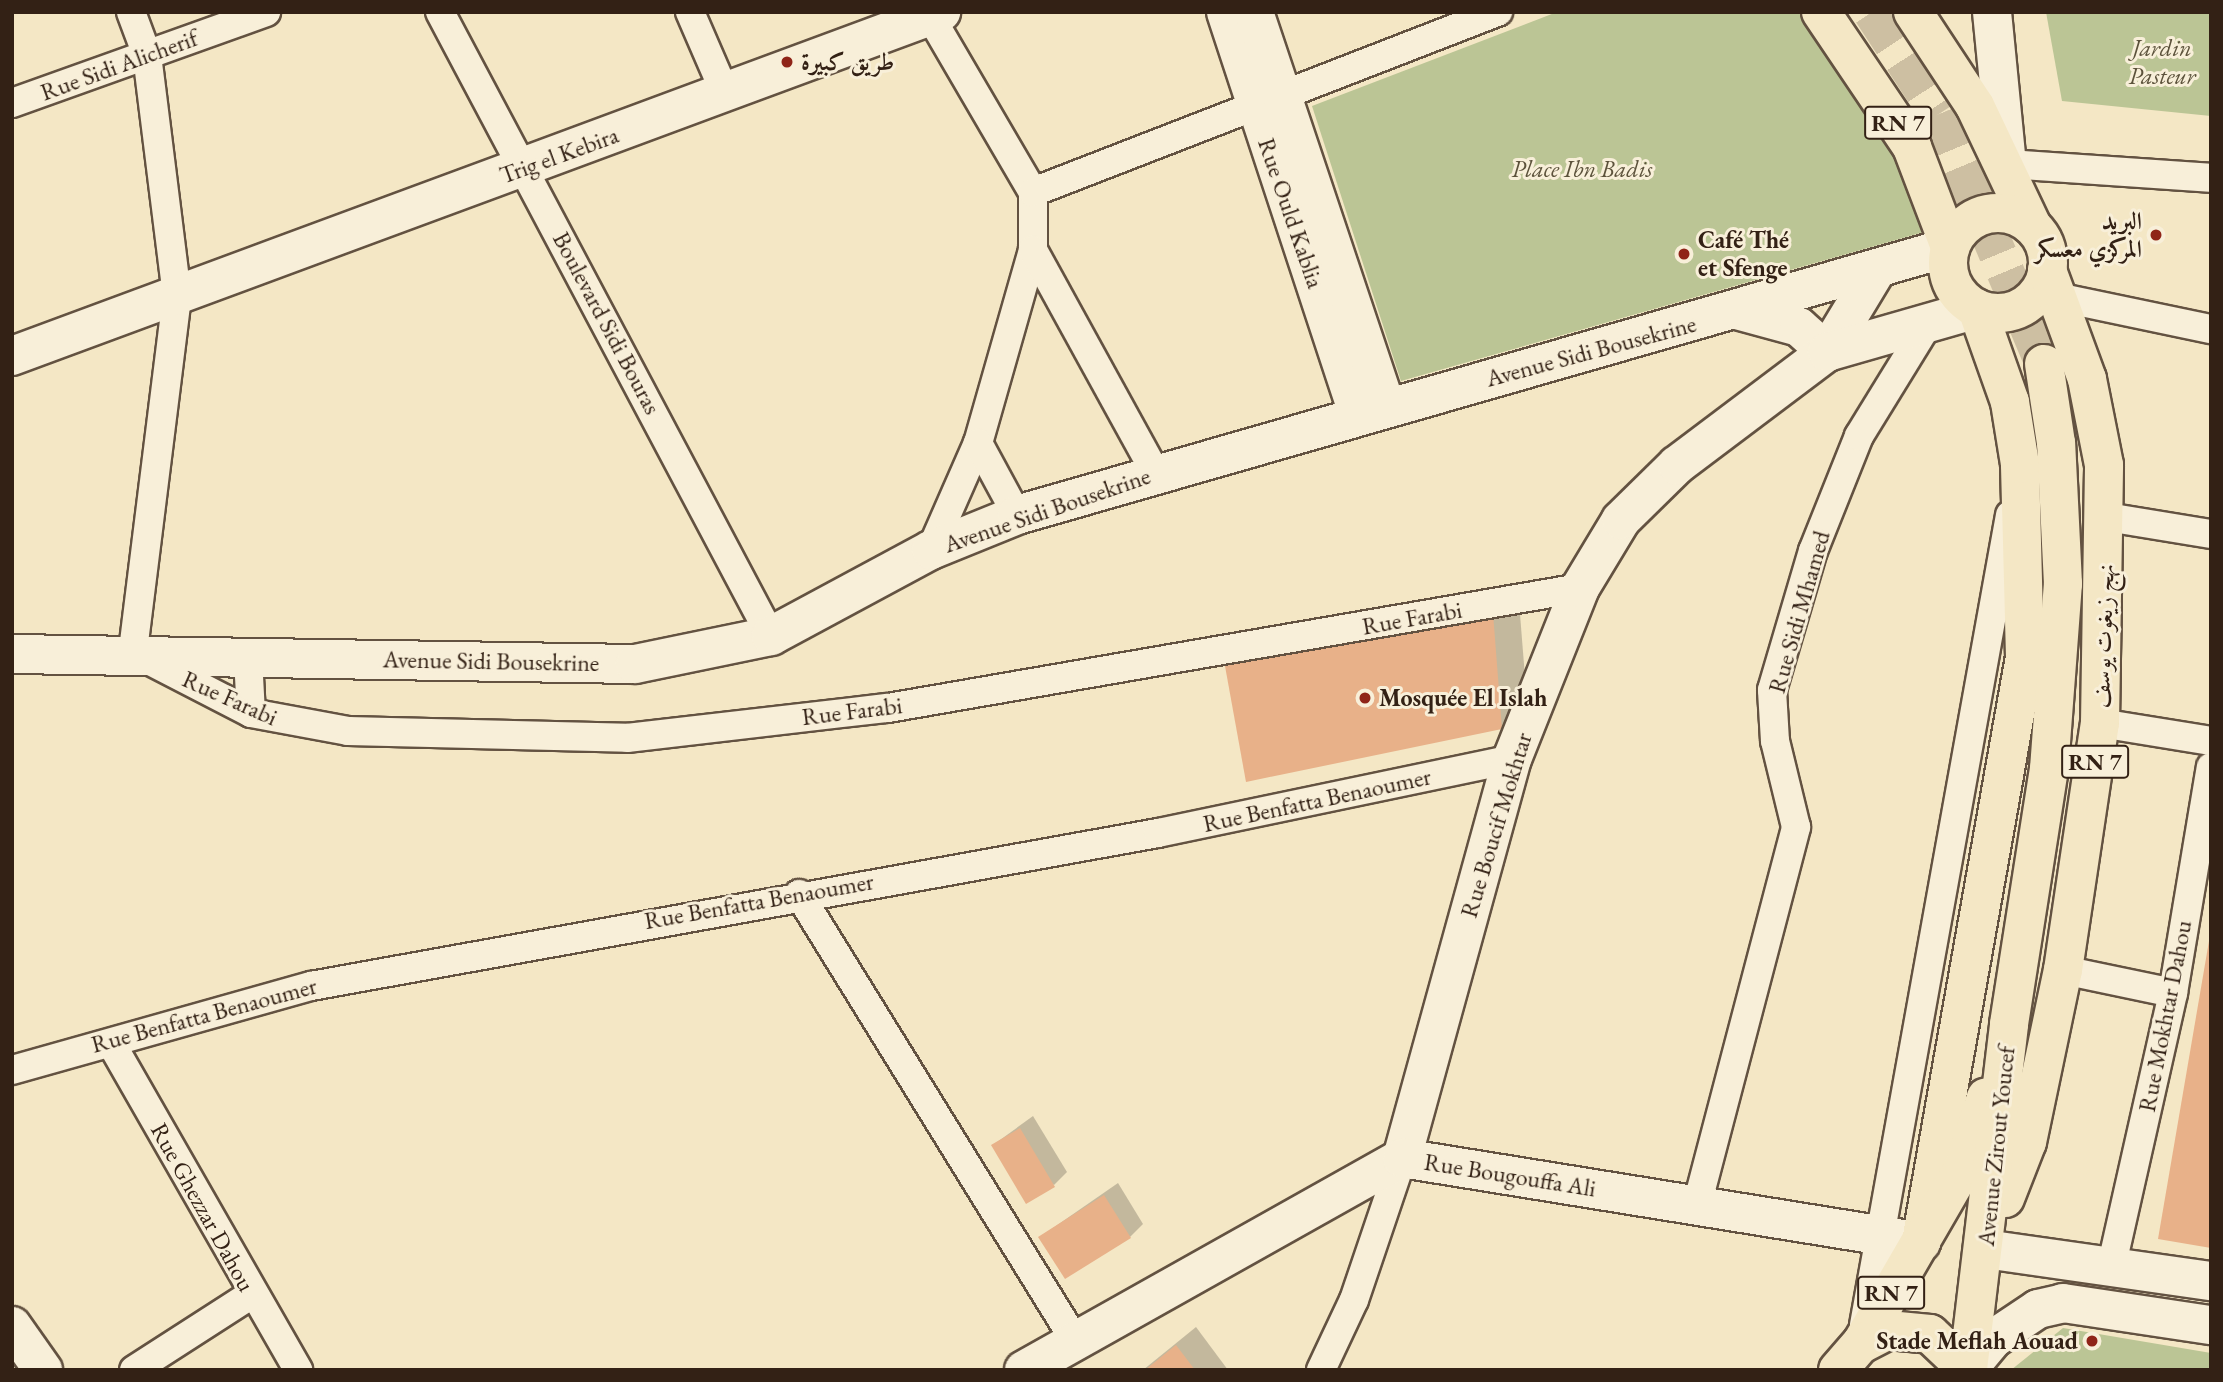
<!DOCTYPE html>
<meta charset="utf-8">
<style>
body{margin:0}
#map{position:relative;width:2223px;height:1382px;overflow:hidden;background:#f4e7c5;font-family:"EB Garamond",Amiri,serif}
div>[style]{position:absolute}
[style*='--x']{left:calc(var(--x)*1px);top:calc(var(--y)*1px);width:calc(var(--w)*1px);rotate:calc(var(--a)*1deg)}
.green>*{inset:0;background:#bbc595}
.shadow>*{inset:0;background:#0003}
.building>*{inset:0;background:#e8b189}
.primary-tunnel>*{height:38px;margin-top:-19px;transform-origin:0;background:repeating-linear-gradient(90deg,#cdbfa2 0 38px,transparent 0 57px)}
.roads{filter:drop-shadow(2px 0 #635241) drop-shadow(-2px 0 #635241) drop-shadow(0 2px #635241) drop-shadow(0 -2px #635241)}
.street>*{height:28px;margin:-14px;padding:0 14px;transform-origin:14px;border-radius:14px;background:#f8efd9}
.secondary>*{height:38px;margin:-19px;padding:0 19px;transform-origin:19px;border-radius:19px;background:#f8efd9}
.primary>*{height:38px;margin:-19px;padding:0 19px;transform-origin:19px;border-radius:19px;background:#f4e7c5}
.primary>.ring{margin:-19px;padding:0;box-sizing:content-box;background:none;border:38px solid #f4e7c5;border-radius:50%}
.dots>*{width:19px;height:19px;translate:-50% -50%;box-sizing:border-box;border:4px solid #f8efd9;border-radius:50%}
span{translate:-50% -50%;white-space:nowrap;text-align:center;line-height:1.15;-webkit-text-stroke:6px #f8efd9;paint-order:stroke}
.shield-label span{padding:2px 5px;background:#f8efd9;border:2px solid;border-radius:5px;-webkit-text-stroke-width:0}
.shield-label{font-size:23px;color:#332115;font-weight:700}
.park-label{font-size:24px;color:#5c523b;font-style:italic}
.poi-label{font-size:24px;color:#332115;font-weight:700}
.left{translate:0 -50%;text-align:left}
.right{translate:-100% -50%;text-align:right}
.street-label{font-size:24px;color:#332115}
.frame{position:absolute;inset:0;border:14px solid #332115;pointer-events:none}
</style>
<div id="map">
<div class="green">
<div style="clip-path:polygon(1557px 12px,1812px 12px,1876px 94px,1931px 230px,1401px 381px,1312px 106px)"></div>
<div style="clip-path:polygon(2046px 12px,2211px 12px,2211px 116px,2062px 101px)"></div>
<div style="clip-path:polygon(2063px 1328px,2211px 1353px,2211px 1370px,2011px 1370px)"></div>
</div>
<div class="shadow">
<div style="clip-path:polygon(1518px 589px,1527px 702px,1501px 728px,1227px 666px,1252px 640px)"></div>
<div style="clip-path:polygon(1033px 1116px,1067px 1172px,1054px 1185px,993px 1145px)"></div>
<div style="clip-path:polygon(1118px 1183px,1143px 1224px,1130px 1237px,1040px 1237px)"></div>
<div style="clip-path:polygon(1196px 1327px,1228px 1370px,1143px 1370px)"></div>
</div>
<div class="building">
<div style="clip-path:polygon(1493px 613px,1502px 729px,1246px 782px,1225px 666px)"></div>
<div style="clip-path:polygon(2209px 941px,2211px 941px,2211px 1248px,2158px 1239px)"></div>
<div style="clip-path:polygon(1020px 1128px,1055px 1187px,1026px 1204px,991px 1145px)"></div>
<div style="clip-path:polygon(1104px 1195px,1131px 1238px,1065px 1279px,1038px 1237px)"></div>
<div style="clip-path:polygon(1176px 1345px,1195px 1370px,1145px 1370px)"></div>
</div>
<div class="primary-tunnel">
<div style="--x:1872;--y:12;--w:122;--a:56.7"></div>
<div style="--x:1939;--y:114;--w:271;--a:67.2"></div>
</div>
<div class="roads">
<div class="street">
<div style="--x:131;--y:12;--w:46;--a:69.6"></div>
<div style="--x:147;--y:55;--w:244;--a:82.9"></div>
<div style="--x:177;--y:297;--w:358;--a:97.1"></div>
<div style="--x:133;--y:652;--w:133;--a:27.3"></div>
<div style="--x:251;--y:713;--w:99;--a:10.5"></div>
<div style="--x:348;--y:731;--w:279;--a:1.4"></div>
<div style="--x:627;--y:738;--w:263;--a:-6.6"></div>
<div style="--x:888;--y:708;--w:702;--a:-9.84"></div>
<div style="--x:440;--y:12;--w:706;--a:62.06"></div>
<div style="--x:690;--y:12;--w:88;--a:66.6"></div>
<div style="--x:930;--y:16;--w:204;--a:59.7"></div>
<div style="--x:1033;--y:192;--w:58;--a:90"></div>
<div style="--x:1033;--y:250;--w:201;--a:105.9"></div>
<div style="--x:978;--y:443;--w:117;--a:113.7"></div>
<div style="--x:12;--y:103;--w:270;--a:-19.7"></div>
<div style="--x:2007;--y:164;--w:204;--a:3.9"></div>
<div style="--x:1033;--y:192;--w:499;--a:-21.2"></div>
<div style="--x:1033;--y:250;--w:253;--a:61.2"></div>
<div style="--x:2062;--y:298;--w:152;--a:11.8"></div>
<div style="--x:978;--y:443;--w:82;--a:61.6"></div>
<div style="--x:2107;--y:517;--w:105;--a:9.3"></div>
<div style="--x:248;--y:658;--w:55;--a:86.9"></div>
<div style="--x:2100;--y:723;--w:112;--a:9.2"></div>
<div style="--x:799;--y:894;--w:523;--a:58.28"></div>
<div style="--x:2063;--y:970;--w:112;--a:11.8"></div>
<div style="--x:111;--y:1043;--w:377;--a:60.2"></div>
<div style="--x:12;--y:1070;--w:311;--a:-15.7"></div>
<div style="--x:311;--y:986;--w:861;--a:-10.24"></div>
<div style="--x:1158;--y:833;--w:362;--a:-11.8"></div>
<div style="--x:1697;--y:1205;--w:391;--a:-75.3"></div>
<div style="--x:1796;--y:827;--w:89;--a:-103.7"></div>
<div style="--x:1775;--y:741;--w:51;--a:-93.4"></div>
<div style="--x:1772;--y:690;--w:145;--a:-73.6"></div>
<div style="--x:1813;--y:551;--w:124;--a:-68.2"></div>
<div style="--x:1859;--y:436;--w:134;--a:-58.4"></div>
<div style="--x:2112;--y:1264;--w:278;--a:-77.3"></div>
<div style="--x:2173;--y:993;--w:229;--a:-80.5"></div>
<div style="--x:1864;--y:1325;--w:823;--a:-79.78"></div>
<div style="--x:134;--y:1370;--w:140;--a:-32.8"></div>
<div style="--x:1321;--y:1370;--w:77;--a:-64.8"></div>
<div style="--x:1354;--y:1300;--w:150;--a:-71.3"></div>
</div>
<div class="secondary">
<div style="--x:1226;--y:12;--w:423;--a:71.8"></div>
<div style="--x:1254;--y:12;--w:416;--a:71.5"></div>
<div style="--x:1992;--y:12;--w:153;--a:84.4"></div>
<div style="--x:1740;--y:311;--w:61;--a:15.2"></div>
<div style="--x:1799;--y:327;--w:38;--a:42"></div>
<div style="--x:1827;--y:352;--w:97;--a:-58.9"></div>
<div style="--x:12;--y:356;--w:991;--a:-20.32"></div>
<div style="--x:12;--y:654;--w:623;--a:0.92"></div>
<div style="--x:635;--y:664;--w:139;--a:-11.6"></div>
<div style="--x:771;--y:636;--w:182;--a:-28.3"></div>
<div style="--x:931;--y:550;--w:93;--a:-22.1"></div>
<div style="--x:1017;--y:515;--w:971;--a:-16.03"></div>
<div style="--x:1402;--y:1158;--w:414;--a:-74.6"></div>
<div style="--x:1512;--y:759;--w:184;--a:-68.3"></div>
<div style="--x:1580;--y:588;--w:79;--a:-58.9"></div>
<div style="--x:1621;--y:520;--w:78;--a:-44.5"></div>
<div style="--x:1677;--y:465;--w:188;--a:-37"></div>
<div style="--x:1827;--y:352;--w:156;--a:-16"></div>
<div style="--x:1985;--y:1249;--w:228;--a:8.1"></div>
<div style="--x:12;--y:1326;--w:54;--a:54.8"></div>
<div style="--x:1968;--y:1369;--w:39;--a:-50"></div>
<div style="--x:1993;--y:1339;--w:54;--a:-33.7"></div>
<div style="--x:2038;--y:1309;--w:26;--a:-13"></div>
<div style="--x:2063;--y:1303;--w:150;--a:8.5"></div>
<div style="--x:1024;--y:1370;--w:433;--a:-29.3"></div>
<div style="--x:1402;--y:1158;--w:526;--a:9.19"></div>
</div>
<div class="primary">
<div style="--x:1821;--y:12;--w:163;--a:56"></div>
<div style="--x:1912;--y:147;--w:107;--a:69.2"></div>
<div style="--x:1913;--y:12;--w:113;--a:56.6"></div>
<div style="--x:1975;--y:106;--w:133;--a:64.6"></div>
<div class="ring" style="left:1948px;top:213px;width:62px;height:62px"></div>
<div style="--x:2005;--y:1198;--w:60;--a:-68.6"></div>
<div style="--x:2027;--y:1142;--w:176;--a:-78.2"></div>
<div style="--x:2063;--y:970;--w:250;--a:-81.5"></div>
<div style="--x:2100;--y:723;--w:258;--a:-89.1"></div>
<div style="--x:2104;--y:465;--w:88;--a:-101.2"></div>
<div style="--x:2087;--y:379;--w:116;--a:-110.2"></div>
<div style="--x:1921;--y:1242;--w:594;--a:-79.92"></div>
<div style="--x:2025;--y:657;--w:193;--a:-91.5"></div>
<div style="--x:2020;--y:464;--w:63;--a:-99.2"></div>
<div style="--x:2010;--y:402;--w:99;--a:-109.5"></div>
<div style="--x:1861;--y:1344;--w:206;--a:-59.9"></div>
<div style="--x:1964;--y:1166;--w:72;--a:-72.3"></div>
<div style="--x:1968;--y:1369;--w:347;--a:-83.2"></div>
<div style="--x:2009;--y:1024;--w:258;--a:-81.1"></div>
<div style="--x:2049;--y:769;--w:186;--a:-85.7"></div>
<div style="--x:2063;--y:584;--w:141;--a:-92.8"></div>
<div style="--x:2056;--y:443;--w:80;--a:-98.6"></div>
<div style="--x:1838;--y:1370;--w:35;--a:-49"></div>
<div style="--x:1861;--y:1344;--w:30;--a:-27"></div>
<div style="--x:1888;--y:1330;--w:42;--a:5.4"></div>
<div style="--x:1930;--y:1334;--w:52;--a:43.5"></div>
</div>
</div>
<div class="dots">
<div style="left:787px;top:62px;background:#8f2418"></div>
<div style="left:2156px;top:235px;background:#8f2418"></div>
<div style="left:1684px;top:254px;background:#8f2418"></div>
<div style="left:1365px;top:698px;background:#8f2418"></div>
<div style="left:2092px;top:1341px;background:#8f2418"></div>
</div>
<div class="shield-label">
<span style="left:1898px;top:123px">RN 7</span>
<span style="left:2095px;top:762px">RN 7</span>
<span style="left:1891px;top:1293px">RN 7</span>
</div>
<div class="park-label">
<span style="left:2162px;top:62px">Jardin<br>Pasteur</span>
<span style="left:1582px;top:169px">Place Ibn Badis</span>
</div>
<div class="poi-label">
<span class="left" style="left:801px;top:62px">طريق كبيرة</span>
<span class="right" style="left:2142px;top:235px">البريد<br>المركزي معسكر</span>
<span class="left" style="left:1698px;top:254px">Café Thé<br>et Sfenge</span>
<span class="left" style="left:1379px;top:698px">Mosquée El Islah</span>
<span class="right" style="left:2078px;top:1341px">Stade Meflah Aouad</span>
</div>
<div class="street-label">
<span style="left:119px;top:65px;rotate:-20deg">Rue Sidi Alicherif</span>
<span style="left:559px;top:155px;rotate:-20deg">Trig el Kebira</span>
<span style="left:1291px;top:213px;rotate:71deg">Rue Ould Kablia</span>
<span style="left:607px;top:323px;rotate:62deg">Boulevard Sidi Bouras</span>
<span style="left:1591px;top:351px;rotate:-15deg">Avenue Sidi Bousekrine</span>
<span style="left:1047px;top:510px;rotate:-19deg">Avenue Sidi Bousekrine</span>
<span style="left:1799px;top:612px;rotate:-74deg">Rue Sidi Mhamed</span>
<span style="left:1412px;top:618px;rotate:-10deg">Rue Farabi</span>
<span style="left:2103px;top:636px;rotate:-88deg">نهج زيغوت يوسف</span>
<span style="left:491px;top:661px;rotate:1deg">Avenue Sidi Bousekrine</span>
<span style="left:230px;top:698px;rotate:24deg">Rue Farabi</span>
<span style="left:852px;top:711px;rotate:-7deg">Rue Farabi</span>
<span style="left:1317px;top:800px;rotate:-12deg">Rue Benfatta Benaoumer</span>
<span style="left:1496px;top:825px;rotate:-73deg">Rue Boucif Mokhtar</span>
<span style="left:759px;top:901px;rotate:-10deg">Rue Benfatta Benaoumer</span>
<span style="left:204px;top:1015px;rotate:-15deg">Rue Benfatta Benaoumer</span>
<span style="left:2165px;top:1016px;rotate:-79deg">Rue Mokhtar Dahou</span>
<span style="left:1996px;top:1146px;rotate:-84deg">Avenue Zirout Youcef</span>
<span style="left:1510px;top:1175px;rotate:9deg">Rue Bougouffa Ali</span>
<span style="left:203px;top:1207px;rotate:61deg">Rue Ghezzar Dahou</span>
</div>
<div class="frame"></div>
</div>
